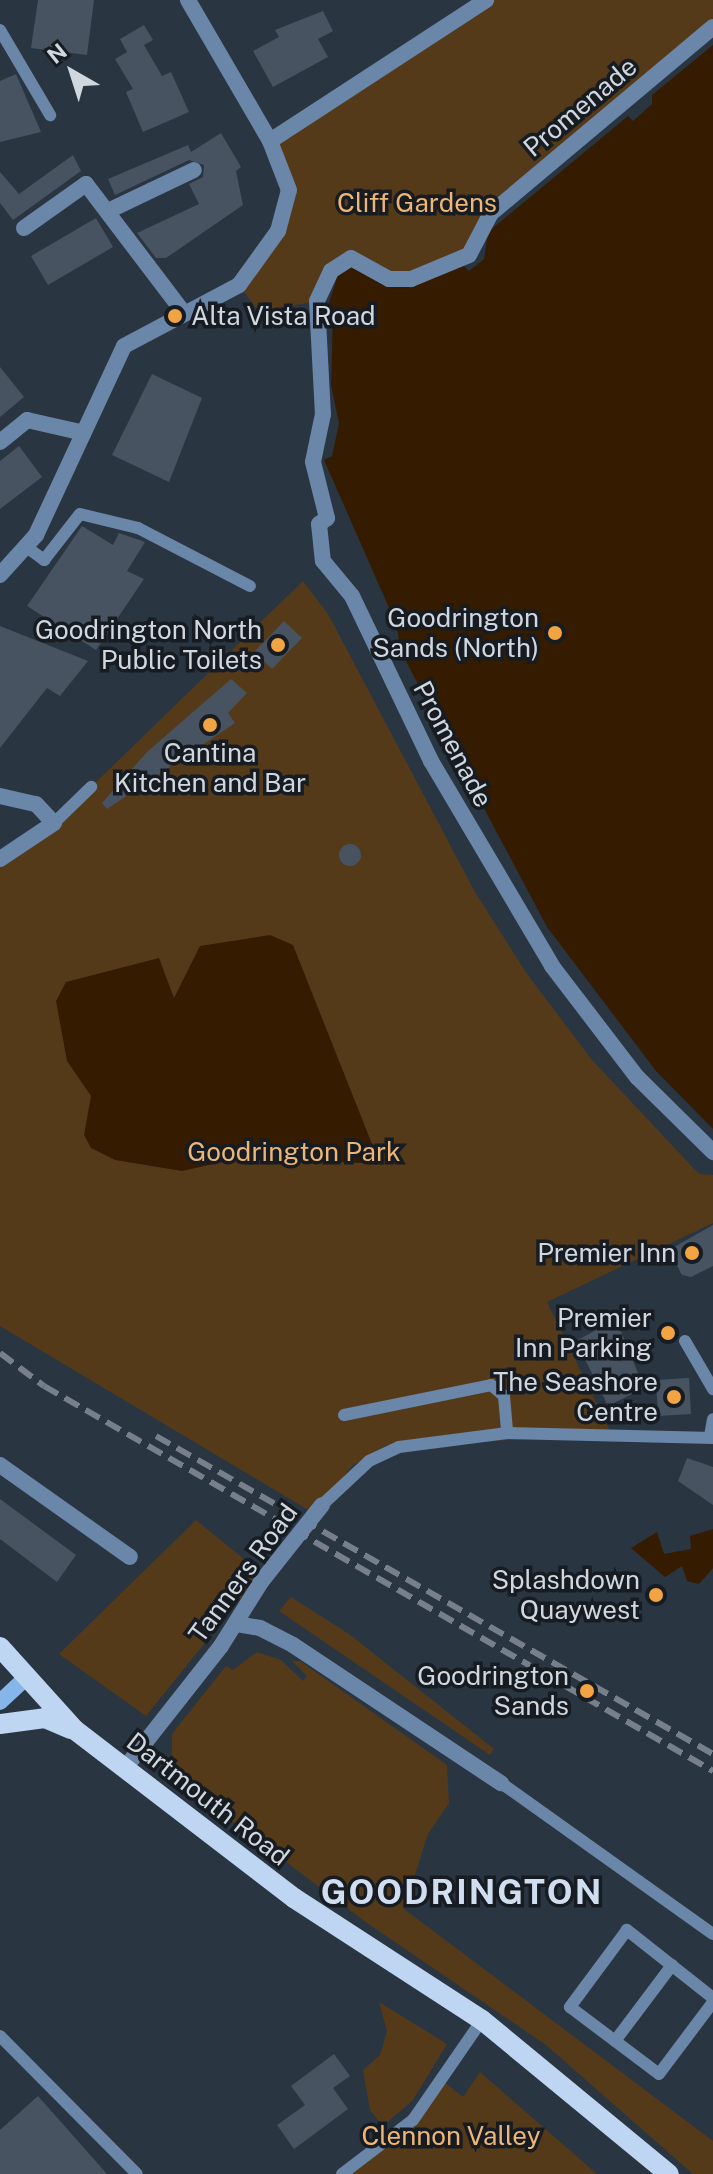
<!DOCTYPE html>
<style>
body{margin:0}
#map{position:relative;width:713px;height:2174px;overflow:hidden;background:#2a3542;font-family:"Public Sans",sans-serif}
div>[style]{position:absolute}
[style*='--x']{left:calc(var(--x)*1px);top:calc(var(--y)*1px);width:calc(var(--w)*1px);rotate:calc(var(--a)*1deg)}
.green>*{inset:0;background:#553a1a}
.water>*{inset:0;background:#351c00}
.building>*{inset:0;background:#475361}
.round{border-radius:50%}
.lane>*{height:12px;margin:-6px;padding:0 6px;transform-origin:6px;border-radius:6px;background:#6a86a8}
.street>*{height:16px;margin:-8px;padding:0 8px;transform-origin:8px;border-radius:8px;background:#6a86a8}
.secondary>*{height:16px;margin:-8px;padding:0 8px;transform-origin:8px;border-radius:8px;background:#86b5ea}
.primary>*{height:20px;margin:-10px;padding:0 10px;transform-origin:10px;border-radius:10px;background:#bed6f1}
.rail>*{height:6px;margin-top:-3px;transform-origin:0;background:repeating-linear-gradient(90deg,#767f8a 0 16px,transparent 0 24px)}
.street-bridge>*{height:16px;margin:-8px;padding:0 8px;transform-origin:8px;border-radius:8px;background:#6a86a8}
.dots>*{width:22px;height:22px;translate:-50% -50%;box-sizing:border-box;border:4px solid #171c22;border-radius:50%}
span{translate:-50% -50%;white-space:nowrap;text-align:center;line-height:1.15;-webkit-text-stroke:7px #171c22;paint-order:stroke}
.street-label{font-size:26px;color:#d0d7df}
.park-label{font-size:26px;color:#eeb575}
.poi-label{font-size:26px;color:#d0d7df}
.left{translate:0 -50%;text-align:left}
.right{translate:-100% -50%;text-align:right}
.district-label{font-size:34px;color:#d0deef;font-weight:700;letter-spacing:2px}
.north{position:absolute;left:32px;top:32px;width:80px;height:80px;-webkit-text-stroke:6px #171c22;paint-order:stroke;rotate:321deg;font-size:22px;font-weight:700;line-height:32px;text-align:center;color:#d0d7df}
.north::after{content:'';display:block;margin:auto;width:28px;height:36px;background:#d0d7df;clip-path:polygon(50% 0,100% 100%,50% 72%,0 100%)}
</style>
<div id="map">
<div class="green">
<div style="clip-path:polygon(486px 0,713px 0,713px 27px,491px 213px,479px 243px,411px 279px,351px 258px,317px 301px,259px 312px,239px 285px,253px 271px,289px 191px,270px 141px)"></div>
<div style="clip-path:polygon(303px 581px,328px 614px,475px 892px,527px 974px,592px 1060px,699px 1174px,713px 1175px,713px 1223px,547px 1302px,612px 1435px,385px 1446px,352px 1466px,315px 1514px,0 1326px,0 859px,54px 823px)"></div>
<div style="clip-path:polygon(196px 1520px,261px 1573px,146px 1716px,59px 1654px)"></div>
<div style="clip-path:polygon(291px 1597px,349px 1634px,494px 1749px,490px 1755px,279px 1611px)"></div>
<div style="clip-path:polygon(257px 1652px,281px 1660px,303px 1681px,307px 1676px,292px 1661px,300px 1661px,447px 1765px,449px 1803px,428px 1834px,404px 1909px,713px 2141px,713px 2174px,693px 2174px,546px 2045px,367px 1923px,172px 1776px,172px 1734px,226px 1666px,233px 1670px)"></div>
<div style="clip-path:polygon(379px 2002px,447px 2044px,413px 2100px,383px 2126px,370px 2110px,363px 2070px,380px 2055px,387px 2031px)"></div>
<div style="clip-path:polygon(480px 2072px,597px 2174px,342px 2174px,413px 2120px,443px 2081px,463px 2097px)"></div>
</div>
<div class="water">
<div style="clip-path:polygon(713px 45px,713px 1129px,656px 1071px,547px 927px,400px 650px,397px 626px,324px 460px,332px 456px,339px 423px,331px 385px,333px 313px,327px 309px,338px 275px,353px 264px,408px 286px,463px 265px,469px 271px,484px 259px,488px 232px,628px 116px,633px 121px,652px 104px,652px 95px)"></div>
<div style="clip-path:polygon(270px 935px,293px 945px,376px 1154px,366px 1163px,236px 1159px,182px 1171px,115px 1160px,91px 1148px,84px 1135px,91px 1096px,67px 1061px,56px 1001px,66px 982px,159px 958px,174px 998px,200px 946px)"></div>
<div style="clip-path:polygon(713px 1529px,713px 1568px,699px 1584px,687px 1581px,682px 1566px,665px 1577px,631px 1548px,657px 1532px,664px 1554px,691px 1549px,690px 1536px)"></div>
</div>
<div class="building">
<div style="clip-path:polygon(38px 0,94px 0,87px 55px,31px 48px)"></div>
<div style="clip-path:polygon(323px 11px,333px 31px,318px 39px,328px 57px,273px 87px,253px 51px,279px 37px,275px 30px)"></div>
<div style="clip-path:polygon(144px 25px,153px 40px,144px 45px,162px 76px,171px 72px,189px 112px,143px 132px,126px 92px,133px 89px,115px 59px,127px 52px,120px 39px)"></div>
<div style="clip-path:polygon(16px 74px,41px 132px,0 142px,0 81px)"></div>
<div style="clip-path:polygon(221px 133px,241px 167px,236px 171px,243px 205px,166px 258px,156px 258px,137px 233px,199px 204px,189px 184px,203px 177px,204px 165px,189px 160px,115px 195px,108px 179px,188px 145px,191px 152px)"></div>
<div style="clip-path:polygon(73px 155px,81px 171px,13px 220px,0 203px,0 172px,19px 194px)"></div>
<div style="clip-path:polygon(96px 218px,113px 247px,48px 285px,31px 256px)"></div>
<div style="clip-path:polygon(0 367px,24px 397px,0 417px)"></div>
<div style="clip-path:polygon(152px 374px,202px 398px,169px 482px,112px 455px)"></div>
<div style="clip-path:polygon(19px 446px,42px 477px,0 509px,0 461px)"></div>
<div style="clip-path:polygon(82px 526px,113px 545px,119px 533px,145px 542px,127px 571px,144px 579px,96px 650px,27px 606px)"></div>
<div style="clip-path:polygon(284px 621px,302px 638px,272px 669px,254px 652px)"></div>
<div style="clip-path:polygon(0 626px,88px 661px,60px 696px,47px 688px,0 748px)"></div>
<div style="clip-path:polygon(231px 679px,247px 693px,228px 713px,235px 723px,107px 809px,102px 803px,147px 752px)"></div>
<div class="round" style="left:339px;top:844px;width:22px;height:22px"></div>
<div style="clip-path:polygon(713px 1225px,713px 1266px,691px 1277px,682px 1275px,669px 1250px)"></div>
<div style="clip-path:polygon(616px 1319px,644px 1388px,608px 1406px,576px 1341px)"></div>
<div style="clip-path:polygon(689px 1378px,691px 1414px,658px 1416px,656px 1380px)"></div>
<div style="clip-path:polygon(687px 1458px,713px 1467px,713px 1505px,678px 1481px)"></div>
<div style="clip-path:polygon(0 1499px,76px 1555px,57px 1582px,0 1539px)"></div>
<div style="clip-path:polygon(334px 2054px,350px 2076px,333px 2088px,348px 2109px,294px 2149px,277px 2125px,305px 2105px,291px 2086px)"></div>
<div style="clip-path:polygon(38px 2096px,107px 2174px,0 2174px,0 2130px)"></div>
</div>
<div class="lane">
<div style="--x:0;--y:30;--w:99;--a:59.5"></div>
<div style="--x:25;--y:546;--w:24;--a:36"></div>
<div style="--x:44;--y:560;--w:58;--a:-52"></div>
<div style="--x:80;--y:514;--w:60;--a:13.6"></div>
<div style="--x:138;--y:528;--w:126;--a:27.4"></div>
<div style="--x:54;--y:823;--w:52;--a:-44.2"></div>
<div style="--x:685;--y:1341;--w:56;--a:59.7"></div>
<div style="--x:344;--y:1415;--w:150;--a:-11.5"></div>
<div style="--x:491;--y:1385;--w:17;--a:40"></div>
<div style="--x:504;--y:1396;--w:37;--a:85"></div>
<div style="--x:710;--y:1436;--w:17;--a:-80"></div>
<div style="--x:322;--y:1505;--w:64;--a:-43.1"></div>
<div style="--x:369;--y:1461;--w:33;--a:-25"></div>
<div style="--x:399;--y:1447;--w:109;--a:-7.4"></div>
<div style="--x:507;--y:1433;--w:206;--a:1.4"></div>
<div style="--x:501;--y:1783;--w:260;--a:35.5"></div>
<div style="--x:713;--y:1998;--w:110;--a:-141.7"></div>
<div style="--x:627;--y:1930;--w:96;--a:126.5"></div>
<div style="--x:570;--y:2007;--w:111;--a:37"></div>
<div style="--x:659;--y:2074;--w:90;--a:-53.1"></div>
<div style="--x:0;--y:2036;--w:194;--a:45.2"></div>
<div style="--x:615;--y:2041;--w:95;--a:-53.1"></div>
<div style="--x:342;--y:2174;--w:89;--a:-37.3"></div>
<div style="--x:413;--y:2120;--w:121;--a:-55.4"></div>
</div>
<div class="street">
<div style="--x:713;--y:27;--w:290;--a:140"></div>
<div style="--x:491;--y:213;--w:47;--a:117.6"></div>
<div style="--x:469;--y:255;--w:63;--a:157.5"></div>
<div style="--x:411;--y:279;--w:22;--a:180"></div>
<div style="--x:389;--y:279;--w:43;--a:-151.1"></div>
<div style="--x:351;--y:258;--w:24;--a:147"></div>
<div style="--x:331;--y:271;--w:33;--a:115"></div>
<div style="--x:317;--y:301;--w:113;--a:87"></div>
<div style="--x:323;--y:414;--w:49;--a:101.8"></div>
<div style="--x:313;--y:462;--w:58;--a:76"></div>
<div style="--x:327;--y:518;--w:10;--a:143"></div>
<div style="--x:319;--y:524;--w:37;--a:84"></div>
<div style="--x:323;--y:561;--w:45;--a:50.4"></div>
<div style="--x:352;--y:596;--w:183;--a:64.4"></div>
<div style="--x:431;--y:761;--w:238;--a:59.4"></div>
<div style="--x:552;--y:966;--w:140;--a:52.6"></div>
<div style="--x:637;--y:1077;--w:107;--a:44.6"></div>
<div style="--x:270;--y:141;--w:258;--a:-33.1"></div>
<div style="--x:108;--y:211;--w:95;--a:-25.5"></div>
<div style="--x:24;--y:228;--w:76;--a:-35.4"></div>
<div style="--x:86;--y:184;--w:161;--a:52.8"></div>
<div style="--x:0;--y:442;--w:35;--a:-39"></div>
<div style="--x:27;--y:420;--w:58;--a:12.8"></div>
<div style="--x:0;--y:575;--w:54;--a:-48"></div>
<div style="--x:36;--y:535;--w:208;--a:-65"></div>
<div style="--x:124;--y:346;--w:130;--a:-27.9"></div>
<div style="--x:239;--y:285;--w:67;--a:-54.2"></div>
<div style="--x:278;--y:231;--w:42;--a:-75"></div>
<div style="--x:289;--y:190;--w:53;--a:-111.2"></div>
<div style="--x:270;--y:141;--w:163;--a:-120.2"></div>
<div style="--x:0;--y:796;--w:37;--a:13"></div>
<div style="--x:36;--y:804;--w:26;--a:47"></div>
<div style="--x:54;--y:823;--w:65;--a:146.3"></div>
<div style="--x:0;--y:1465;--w:159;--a:35.3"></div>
<div style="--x:237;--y:1624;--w:23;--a:10"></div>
<div style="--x:260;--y:1628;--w:37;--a:27"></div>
<div style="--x:293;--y:1645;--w:250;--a:33.6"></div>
<div style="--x:125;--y:1768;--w:155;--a:-51.8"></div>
<div style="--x:221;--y:1646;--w:75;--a:-58"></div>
</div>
<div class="secondary">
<div style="--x:0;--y:1702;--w:38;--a:-43"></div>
</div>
<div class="primary">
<div style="--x:0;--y:1647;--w:112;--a:47.9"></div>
<div style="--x:75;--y:1730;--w:276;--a:37.5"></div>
<div style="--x:294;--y:1898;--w:224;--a:33"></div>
<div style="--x:482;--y:2020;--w:242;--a:39.5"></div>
<div style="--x:0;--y:1724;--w:45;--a:-7.6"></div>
<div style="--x:45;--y:1718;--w:28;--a:23"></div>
</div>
<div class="rail">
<div style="--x:0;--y:1353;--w:55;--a:36.9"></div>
<div style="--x:44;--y:1386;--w:772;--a:29.92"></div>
<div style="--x:156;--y:1436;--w:641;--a:29.72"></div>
</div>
<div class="street-bridge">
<div style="--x:261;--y:1582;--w:98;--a:-51.6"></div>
</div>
<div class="dots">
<div style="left:175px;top:316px;background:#f3a442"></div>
<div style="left:555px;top:633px;background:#f3a442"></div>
<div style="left:278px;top:645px;background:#f3a442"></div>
<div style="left:210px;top:725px;background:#f3a442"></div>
<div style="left:692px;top:1253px;background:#f3a442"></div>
<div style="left:668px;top:1333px;background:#f3a442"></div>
<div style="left:674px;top:1397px;background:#f3a442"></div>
<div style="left:656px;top:1595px;background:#f3a442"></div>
<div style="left:587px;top:1691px;background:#f3a442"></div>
</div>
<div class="street-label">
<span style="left:580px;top:107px;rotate:-40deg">Promenade</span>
<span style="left:453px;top:744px;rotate:62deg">Promenade</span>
<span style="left:243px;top:1573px;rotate:-54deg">Tanners Road</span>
<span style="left:208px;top:1799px;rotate:38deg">Dartmouth Road</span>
</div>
<div class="park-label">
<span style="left:417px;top:203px">Cliff Gardens</span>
<span style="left:294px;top:1152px">Goodrington Park</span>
<span style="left:451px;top:2136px">Clennon Valley</span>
</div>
<div class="poi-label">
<span class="left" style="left:191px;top:316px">Alta Vista Road</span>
<span class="right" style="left:539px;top:633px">Goodrington<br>Sands (North)</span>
<span class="right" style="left:262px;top:645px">Goodrington North<br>Public Toilets</span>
<span style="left:210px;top:768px">Cantina<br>Kitchen and Bar</span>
<span class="right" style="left:676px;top:1253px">Premier Inn</span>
<span class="right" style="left:652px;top:1333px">Premier<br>Inn Parking</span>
<span class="right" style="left:658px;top:1397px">The Seashore<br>Centre</span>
<span class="right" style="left:640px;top:1595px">Splashdown<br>Quaywest</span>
<span class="right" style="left:569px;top:1691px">Goodrington<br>Sands</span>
</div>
<div class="district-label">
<span style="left:462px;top:1893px">GOODRINGTON</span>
</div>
<div class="north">N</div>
</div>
